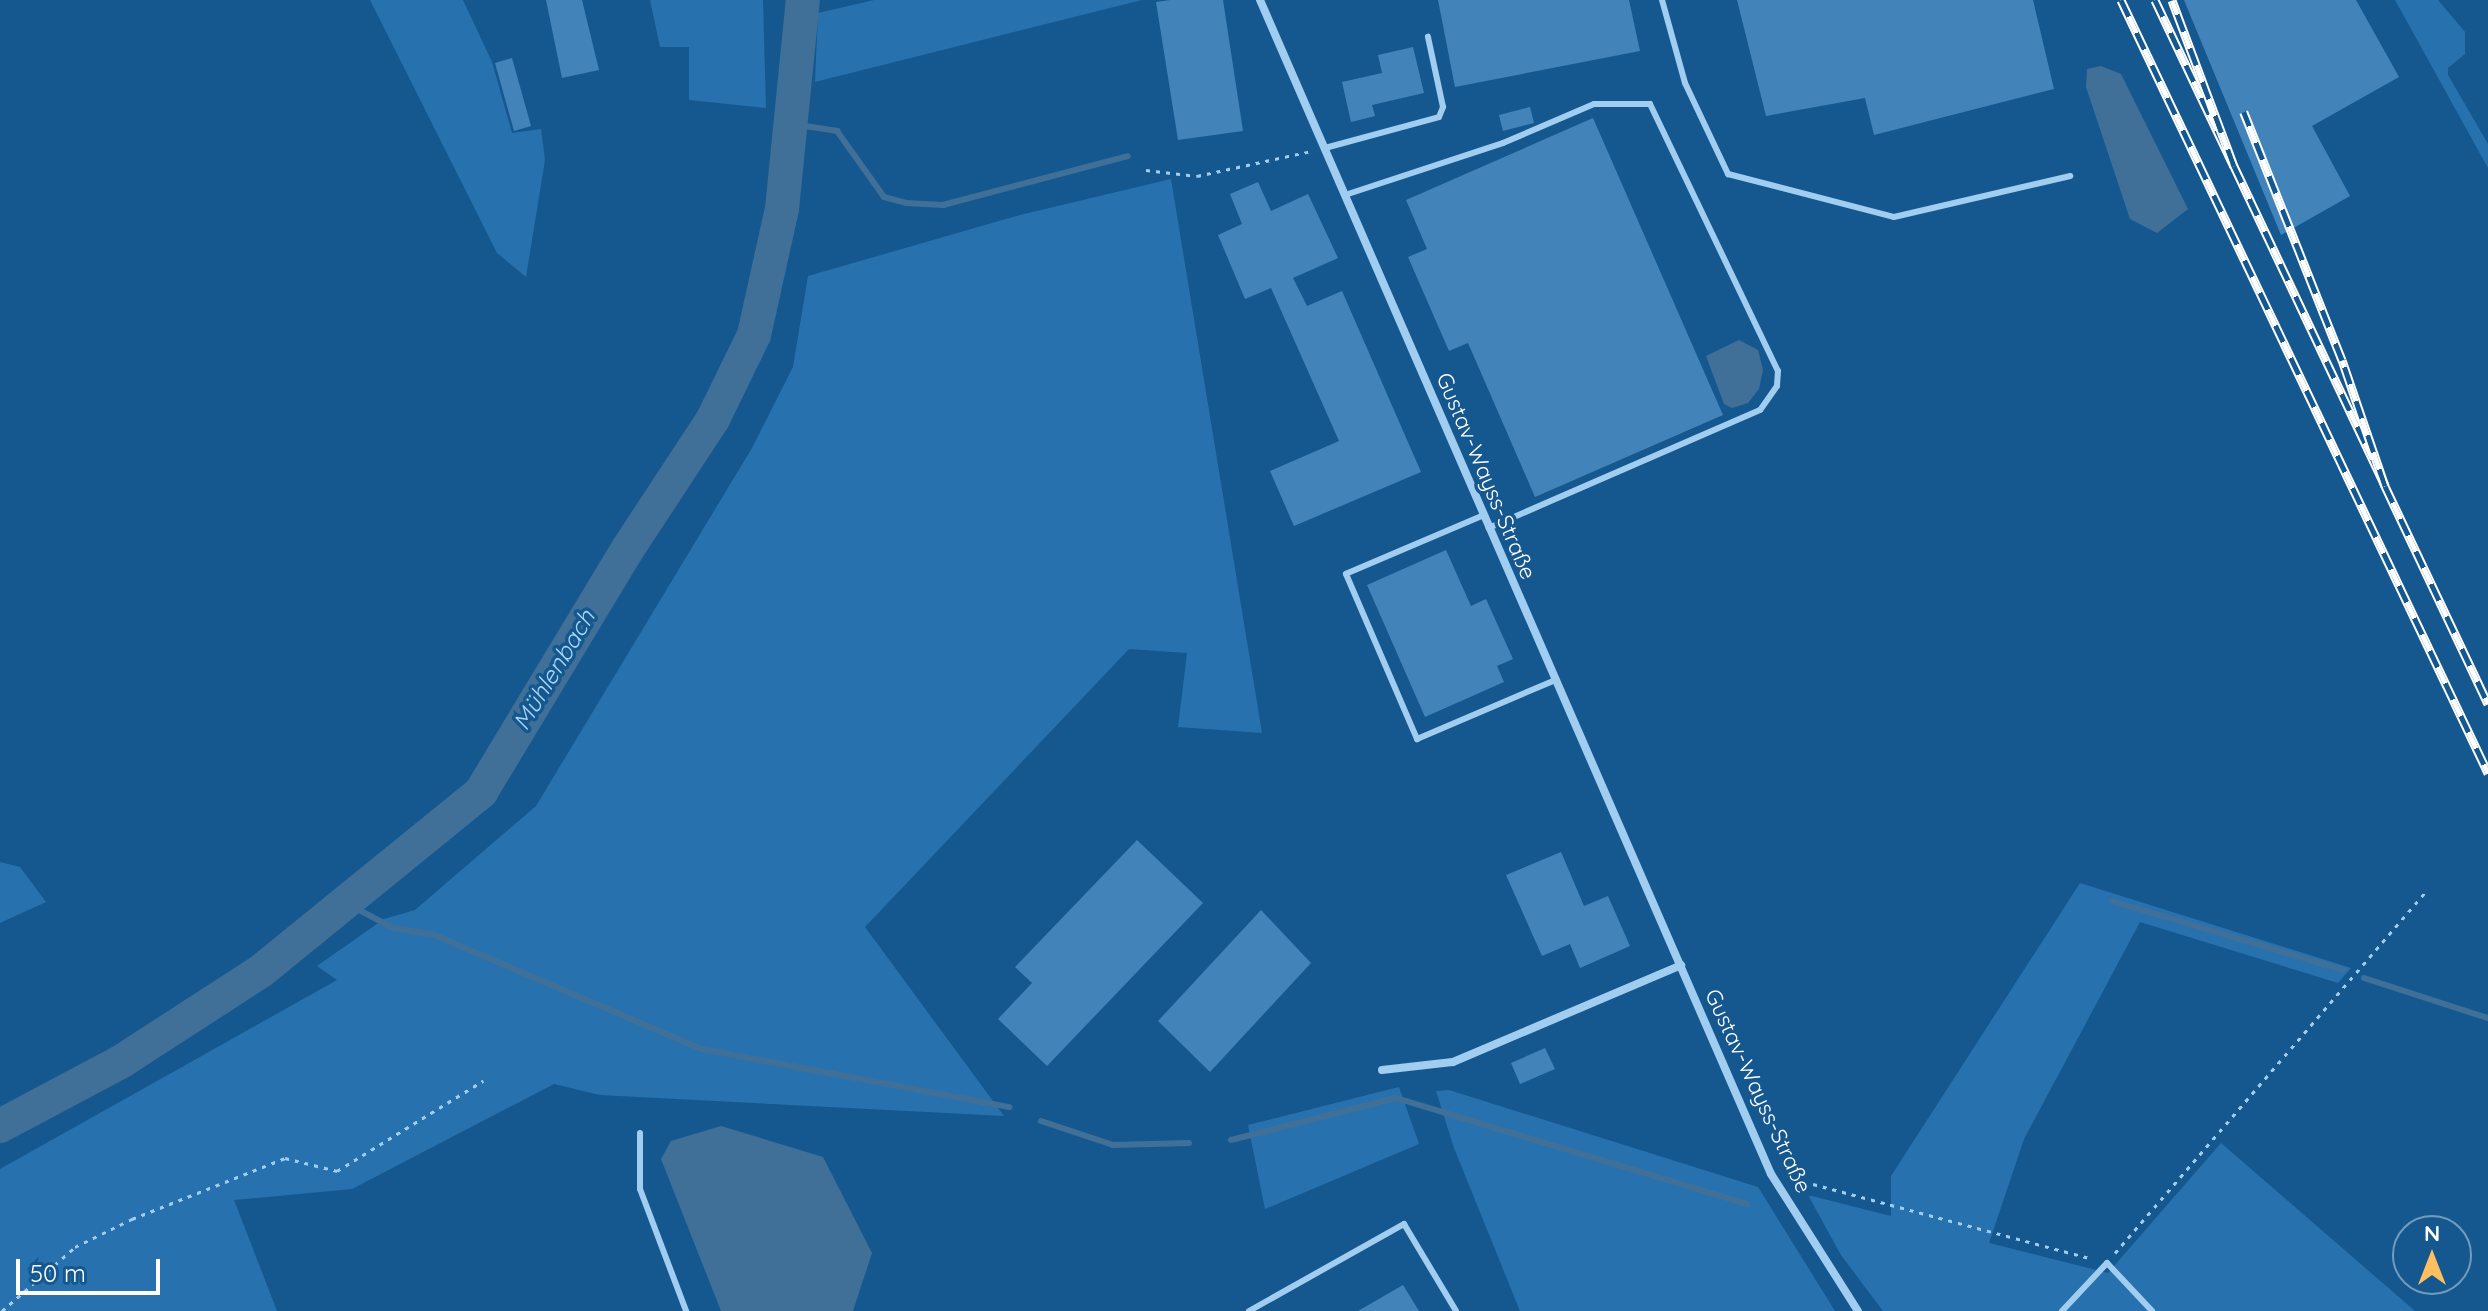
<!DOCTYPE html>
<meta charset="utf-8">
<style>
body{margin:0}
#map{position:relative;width:2488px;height:1311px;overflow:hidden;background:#15588f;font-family:Quicksand,sans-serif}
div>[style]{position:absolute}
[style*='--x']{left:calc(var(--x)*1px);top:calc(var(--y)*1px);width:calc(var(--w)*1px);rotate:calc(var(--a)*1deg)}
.green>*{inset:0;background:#2772ae}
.water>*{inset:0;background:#407098}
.stream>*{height:6px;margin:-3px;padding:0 3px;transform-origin:3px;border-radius:3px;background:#407098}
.river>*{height:34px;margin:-17px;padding:0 17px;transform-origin:17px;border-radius:17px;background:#407098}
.building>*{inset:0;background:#4284b9}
.path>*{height:3px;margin-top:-1.5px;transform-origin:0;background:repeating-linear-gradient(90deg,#a0cdf0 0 4px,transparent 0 10px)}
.service>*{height:6px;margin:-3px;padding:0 3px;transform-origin:3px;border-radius:3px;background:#a0cdf0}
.minor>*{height:8px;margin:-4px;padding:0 4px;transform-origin:4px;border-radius:4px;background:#a0cdf0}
.rail>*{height:9px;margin-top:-4.5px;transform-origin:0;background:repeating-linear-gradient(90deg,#15588f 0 18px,#fff 0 36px);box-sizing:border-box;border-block:2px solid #fff}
span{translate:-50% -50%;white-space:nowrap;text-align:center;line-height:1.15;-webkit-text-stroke:7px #15588f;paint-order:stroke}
.street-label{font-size:22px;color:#fff}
.water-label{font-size:24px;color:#acd7f7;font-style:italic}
.north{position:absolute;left:2392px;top:1215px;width:80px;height:80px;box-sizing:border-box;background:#15588f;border:2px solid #739bbc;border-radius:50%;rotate:0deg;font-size:22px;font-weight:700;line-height:32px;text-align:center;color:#fff}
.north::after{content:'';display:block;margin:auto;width:28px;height:36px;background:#ffbf60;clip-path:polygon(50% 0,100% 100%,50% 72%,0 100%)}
.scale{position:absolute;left:16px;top:1259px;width:144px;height:36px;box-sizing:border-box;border:4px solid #fff;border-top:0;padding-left:10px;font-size:24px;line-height:28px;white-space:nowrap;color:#fff;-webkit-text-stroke:6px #15588f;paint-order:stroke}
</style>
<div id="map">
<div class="green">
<div style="clip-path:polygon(370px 0,463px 0,492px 62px,512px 133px,541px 129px,545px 160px,526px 277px,497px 253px)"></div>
<div style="clip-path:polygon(650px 0,763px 0,766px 108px,689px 100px,689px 47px,660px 47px)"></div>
<div style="clip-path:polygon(874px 0,1142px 0,815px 82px,818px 13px)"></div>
<div style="clip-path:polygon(2395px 0,2438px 0,2465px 32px,2465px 54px,2448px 68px,2448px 75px,2488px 144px,2488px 168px)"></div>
<div style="clip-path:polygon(1171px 179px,1262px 733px,1178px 727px,1187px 653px,1129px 649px,865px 927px,1004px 1116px,600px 1095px,554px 1084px,352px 1189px,234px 1200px,277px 1311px,0 1311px,0 1169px,337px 980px,317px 966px,384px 919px,415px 910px,536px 806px,752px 448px,793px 367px,808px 276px,1020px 215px)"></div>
<div style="clip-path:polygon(0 862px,20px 867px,46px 902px,0 923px)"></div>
<div style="clip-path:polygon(2080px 883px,2351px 968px,2338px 983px,2140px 922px,2024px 1139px,1989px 1243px,2108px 1273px,2221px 1143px,2415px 1311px,1883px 1311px,1841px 1255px,1808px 1195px,1891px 1216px,1891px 1176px)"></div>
<div style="clip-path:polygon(1399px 1087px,1419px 1144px,1265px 1209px,1248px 1125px)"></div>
<div style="clip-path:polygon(1449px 1090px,1758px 1187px,1835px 1311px,1520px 1311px,1454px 1148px,1436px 1091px)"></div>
</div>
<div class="water">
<div style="clip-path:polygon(2101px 66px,2121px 74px,2188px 209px,2157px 233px,2130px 219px,2086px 87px,2087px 69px)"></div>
<div style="clip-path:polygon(1739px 340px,1758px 350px,1763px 370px,1759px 389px,1748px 403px,1732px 408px,1724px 404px,1706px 356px)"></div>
<div style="clip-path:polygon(721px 1126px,823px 1157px,872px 1253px,853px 1311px,721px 1311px,661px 1159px,671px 1141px)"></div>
</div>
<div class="stream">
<div style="--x:792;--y:124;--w:46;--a:8.8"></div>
<div style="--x:837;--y:131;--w:81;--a:54.5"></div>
<div style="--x:884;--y:197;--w:23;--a:15"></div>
<div style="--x:906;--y:203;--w:37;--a:3"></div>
<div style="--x:943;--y:205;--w:191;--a:-14.8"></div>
<div style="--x:2112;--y:901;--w:241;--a:16.6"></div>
<div style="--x:346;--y:903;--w:53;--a:28"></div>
<div style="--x:393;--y:928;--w:39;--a:9"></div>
<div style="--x:432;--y:934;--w:293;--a:23.1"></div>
<div style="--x:702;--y:1049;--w:313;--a:10.7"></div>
<div style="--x:2364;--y:978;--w:130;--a:17.9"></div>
<div style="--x:1041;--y:1121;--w:76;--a:18.4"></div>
<div style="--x:1113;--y:1145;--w:76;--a:-1.5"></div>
<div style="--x:1231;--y:1140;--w:170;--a:-14.3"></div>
<div style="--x:1396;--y:1098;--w:367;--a:16.8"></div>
</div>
<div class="river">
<div style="--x:0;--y:1126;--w:138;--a:-28"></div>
<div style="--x:122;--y:1061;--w:166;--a:-32.9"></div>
<div style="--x:261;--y:971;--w:284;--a:-39.1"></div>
<div style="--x:481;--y:792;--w:283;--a:-58.9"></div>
<div style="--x:627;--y:550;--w:157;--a:-56.7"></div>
<div style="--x:713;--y:419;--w:93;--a:-64"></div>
<div style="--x:754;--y:335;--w:129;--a:-77.5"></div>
<div style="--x:782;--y:209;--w:210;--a:-84.3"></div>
</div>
<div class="building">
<div style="clip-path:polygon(546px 0,582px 0,599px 70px,562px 78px)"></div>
<div style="clip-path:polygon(1170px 0,1223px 0,1243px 131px,1178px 140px,1156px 2px)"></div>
<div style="clip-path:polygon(1438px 0,1629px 0,1640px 51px,1455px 87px)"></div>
<div style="clip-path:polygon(1737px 0,2033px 0,2054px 89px,1874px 135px,1865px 98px,1766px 116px)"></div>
<div style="clip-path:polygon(2184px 0,2356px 0,2399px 77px,2312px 126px,2350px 196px,2281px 235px)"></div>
<div style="clip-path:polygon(1413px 47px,1424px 93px,1372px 105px,1375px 116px,1351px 122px,1342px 82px,1382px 73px,1378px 55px)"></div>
<div style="clip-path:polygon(512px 58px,531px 126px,514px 131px,495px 63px)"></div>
<div style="clip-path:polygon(1530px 107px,1534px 123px,1503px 131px,1499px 115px)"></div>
<div style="clip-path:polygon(1593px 118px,1723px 415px,1535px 497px,1468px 343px,1449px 351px,1408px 257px,1427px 249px,1406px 200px)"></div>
<div style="clip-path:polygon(1258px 182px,1271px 211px,1308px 194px,1338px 258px,1293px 278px,1307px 306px,1342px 291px,1421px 472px,1294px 526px,1270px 471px,1339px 441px,1271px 288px,1245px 299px,1218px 235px,1242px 224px,1230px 194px)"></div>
<div style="clip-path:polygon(1446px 550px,1471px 606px,1486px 599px,1513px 659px,1497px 666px,1504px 682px,1425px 717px,1367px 585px)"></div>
<div style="clip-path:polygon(1137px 840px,1203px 903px,1047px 1066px,998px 1019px,1032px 983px,1015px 967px)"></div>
<div style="clip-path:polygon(1561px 852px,1584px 906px,1608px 896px,1630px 946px,1580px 968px,1570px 944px,1542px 956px,1506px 875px)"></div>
<div style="clip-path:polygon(1261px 910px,1311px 963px,1210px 1072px,1158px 1021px)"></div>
<div style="clip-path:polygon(1545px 1048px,1555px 1069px,1520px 1084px,1511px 1063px)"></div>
<div style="clip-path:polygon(1403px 1285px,1419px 1311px,1358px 1311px)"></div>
</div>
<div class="path">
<div style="--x:1146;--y:170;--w:51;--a:6.7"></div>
<div style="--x:1197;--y:176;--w:118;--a:-12.3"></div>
<div style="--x:1794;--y:1186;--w:19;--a:-6"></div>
<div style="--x:1813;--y:1184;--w:289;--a:15"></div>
<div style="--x:2115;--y:1253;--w:476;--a:-49.3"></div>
<div style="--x:2;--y:1311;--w:97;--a:-41.2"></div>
<div style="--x:75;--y:1247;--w:64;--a:-26.2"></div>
<div style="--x:132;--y:1219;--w:165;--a:-21.7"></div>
<div style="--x:285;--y:1158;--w:54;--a:14"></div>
<div style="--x:337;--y:1171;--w:172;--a:-31.7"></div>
</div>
<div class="service">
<div style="--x:1662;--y:0;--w:86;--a:74.5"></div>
<div style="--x:1685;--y:83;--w:101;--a:64.7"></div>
<div style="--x:1728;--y:174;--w:171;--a:14.5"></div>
<div style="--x:1894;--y:217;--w:181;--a:-13.1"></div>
<div style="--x:1325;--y:148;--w:118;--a:-15.2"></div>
<div style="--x:1439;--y:117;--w:11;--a:-68"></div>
<div style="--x:1443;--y:107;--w:72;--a:-102.1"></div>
<div style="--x:1345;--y:195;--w:166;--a:-18.2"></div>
<div style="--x:1503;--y:143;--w:99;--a:-23.2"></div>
<div style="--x:1594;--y:104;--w:56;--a:0"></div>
<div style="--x:1650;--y:104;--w:296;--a:64.4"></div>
<div style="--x:1778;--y:371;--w:15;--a:94"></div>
<div style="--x:1777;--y:386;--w:29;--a:125"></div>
<div style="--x:1760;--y:410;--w:296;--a:156.5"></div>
<div style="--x:1484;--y:515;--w:150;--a:156.9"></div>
<div style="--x:1346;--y:574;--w:180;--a:66.7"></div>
<div style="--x:1417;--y:739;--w:150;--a:-23.1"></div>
<div style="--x:640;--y:1133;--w:56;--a:90"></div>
<div style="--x:640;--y:1189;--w:130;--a:69.3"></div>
<div style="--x:1249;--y:1311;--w:178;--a:-29.3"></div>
<div style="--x:1404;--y:1224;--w:101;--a:59.1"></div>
<div style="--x:2062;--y:1311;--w:66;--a:-46.8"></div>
<div style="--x:2107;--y:1263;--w:66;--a:46.8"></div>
</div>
<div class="minor">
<div style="--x:1260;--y:0;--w:1280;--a:66.48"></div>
<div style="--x:1771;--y:1174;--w:162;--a:57.6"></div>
<div style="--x:1382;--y:1070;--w:71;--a:-6.4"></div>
<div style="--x:1453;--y:1062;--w:248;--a:-23"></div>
</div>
<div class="rail">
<div style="--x:2121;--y:0;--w:856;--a:64.6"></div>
<div style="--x:2155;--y:0;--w:184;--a:64.6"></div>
<div style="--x:2234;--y:166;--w:177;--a:-110.5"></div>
<div style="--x:2234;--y:166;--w:354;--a:64.7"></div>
<div style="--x:2385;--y:486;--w:133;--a:-108.8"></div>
<div style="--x:2342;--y:360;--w:267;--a:-111.6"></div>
<div style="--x:2385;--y:486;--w:241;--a:64.7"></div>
</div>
<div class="street-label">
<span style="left:1486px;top:476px;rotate:67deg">Gustav-Wayss-Straße</span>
<span style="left:1758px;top:1091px;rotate:65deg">Gustav-Wayss-Straße</span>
</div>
<div class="water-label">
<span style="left:554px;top:670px;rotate:-59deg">Mühlenbach</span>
</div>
<div class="north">N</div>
<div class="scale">50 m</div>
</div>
